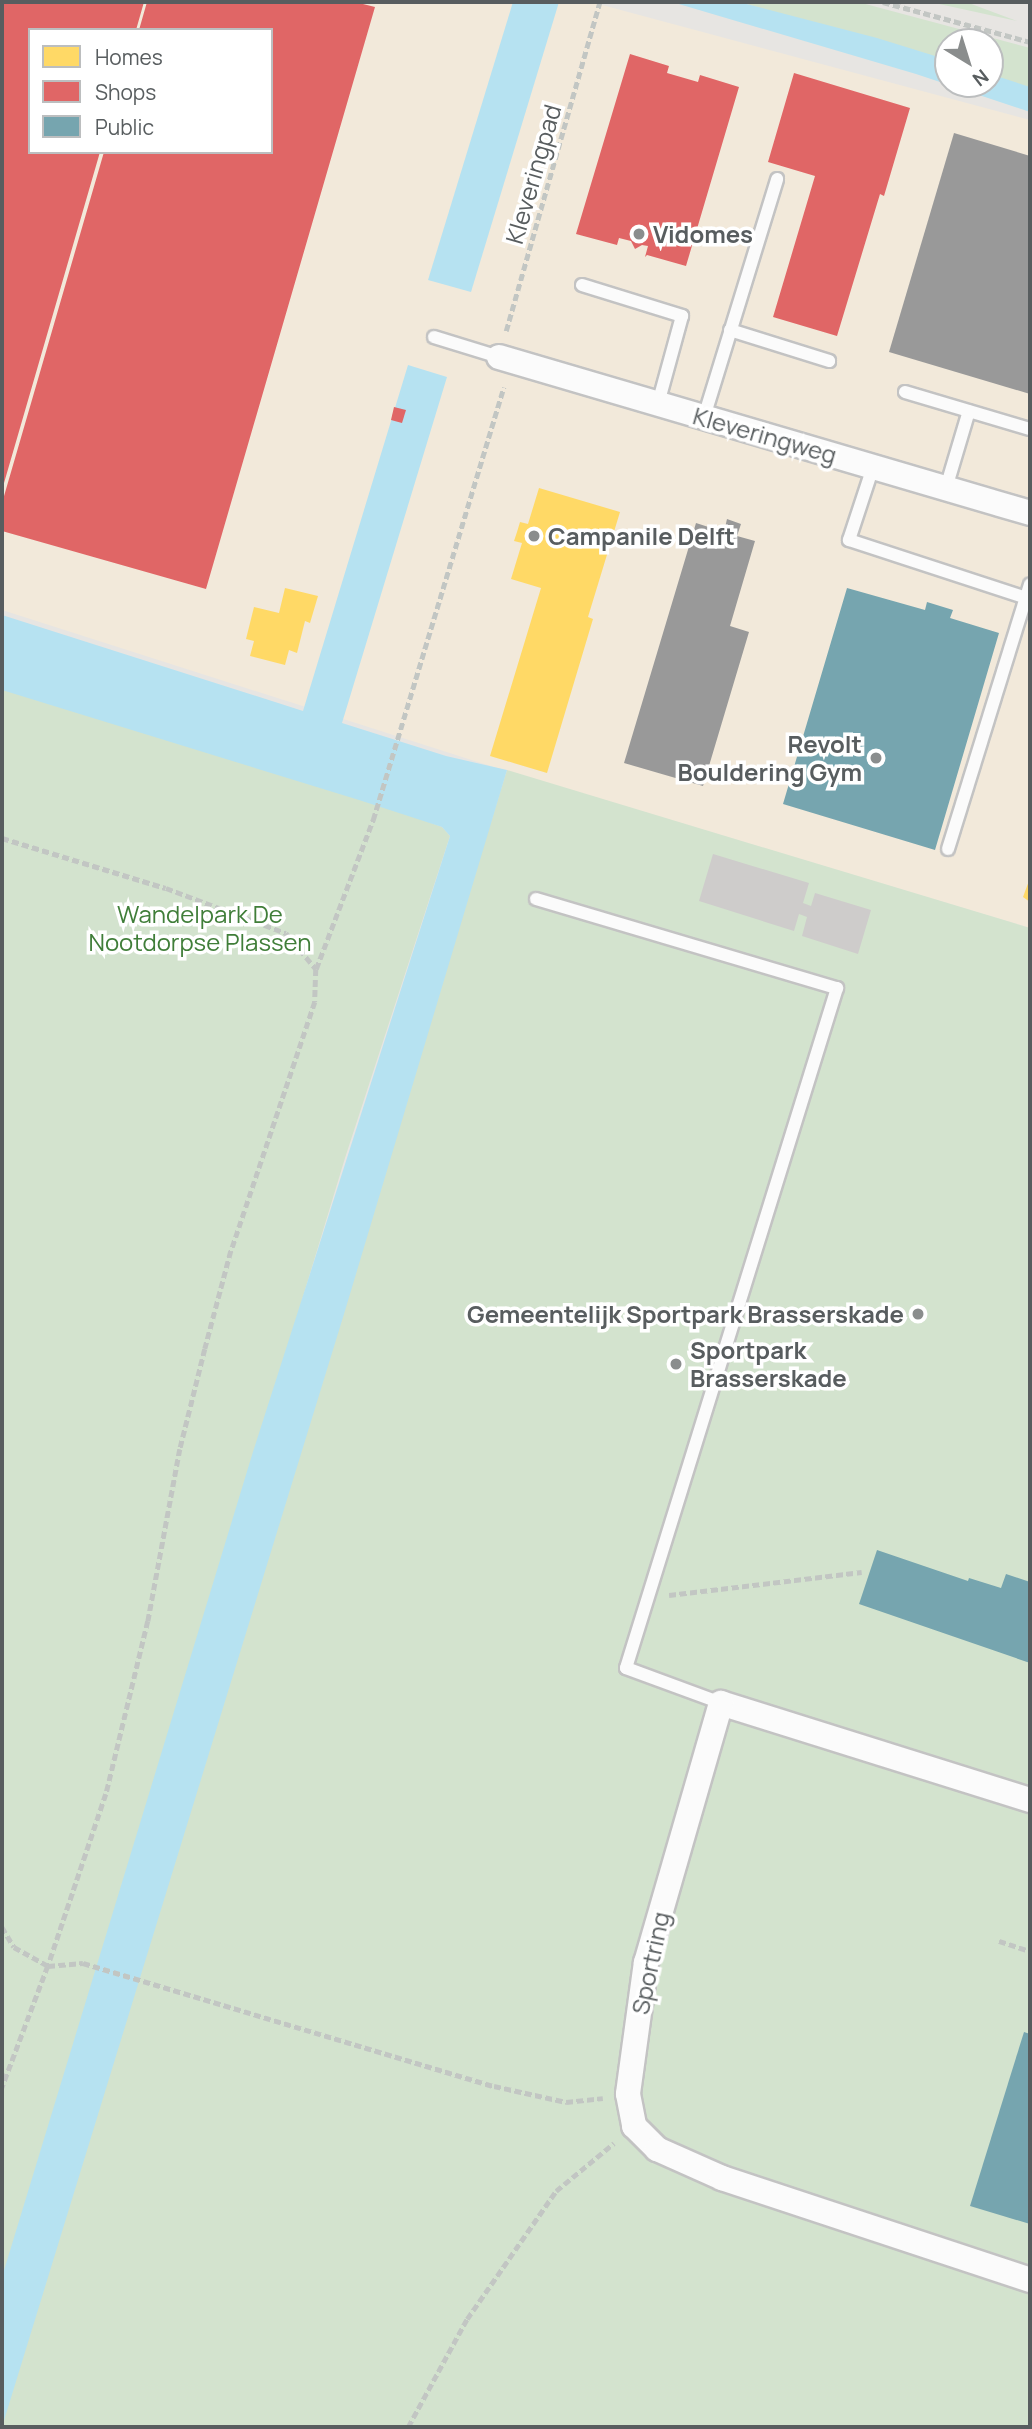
<!DOCTYPE html>
<style>
body{margin:0}
#map{position:relative;width:1032px;height:2429px;overflow:hidden;background:#e7e5e2;font-family:Manrope,sans-serif}
div>[style]{position:absolute}
[style*='--x']{left:calc(var(--x)*1px);top:calc(var(--y)*1px);width:calc(var(--w)*1px);rotate:calc(var(--a)*1deg)}
.commercial>*{inset:0;background:#f2e9da}
.green>*{inset:0;background:#d3e3ce}
.water>*{inset:0;background:#b6e2f1}
.homes>*{inset:0;background:#ffd966}
.shops>*{inset:0;background:#e06666}
.public>*{inset:0;background:#76a5af}
.industry>*{inset:0;background:#999}
.building>*{inset:0;background:#cecccb}
.path>*{height:4.5px;margin-top:-2.25px;transform-origin:0;background:repeating-linear-gradient(90deg,#c2c6c3 0 7px,transparent 0 10.5px)}
.roads{filter:drop-shadow(2px 0 #c3c3c3) drop-shadow(-2px 0 #c3c3c3) drop-shadow(0 2px #c3c3c3) drop-shadow(0 -2px #c3c3c3)}
.lane>*{height:12px;margin:-6px;padding:0 6px;transform-origin:6px;border-radius:6px;background:#fbfbfb}
.street>*{height:24px;margin:-12px;padding:0 12px;transform-origin:12px;border-radius:12px;background:#fbfbfb}
.dots>*{width:19px;height:19px;translate:-50% -50%;box-sizing:border-box;border:4px solid #fff;border-radius:50%}
span{translate:-50% -50%;white-space:nowrap;text-align:center;line-height:1.15;-webkit-text-stroke:7px #fff;paint-order:stroke}
.street-label{font-size:24px;color:#585d5f}
.poi-label{font-size:24px;color:#585d5f;font-weight:700}
.left{translate:0 -50%;text-align:left}
.right{translate:-100% -50%;text-align:right}
.park-label{font-size:24px;color:#407e39}
.frame{position:absolute;inset:0;border:4px solid #585d5f;pointer-events:none}
.legend{position:absolute;left:28px;top:28px;width:245px;height:126px;box-sizing:border-box;background:#fff;border:2px solid #bcbebf;margin:0;padding:9px 12px;list-style:none;font-size:21px;color:#585d5f}
.legend li{display:flex;align-items:center;gap:14px;height:35px}
.legend b{width:35px;border:2px solid #bcbebf}
.north{position:absolute;left:934px;top:28px;width:70px;height:70px;box-sizing:border-box;background:#fff;border:2px solid #bcbebf;border-radius:50%;rotate:142deg;font-size:19px;font-weight:700;line-height:28px;text-align:center;color:#585d5f}
.north::after{content:'';display:block;margin:auto;width:24px;height:32px;background:#8a8d8d;clip-path:polygon(50% 0,100% 100%,50% 72%,0 100%)}
</style>
<div id="map">
<div class="commercial">
<div style="clip-path:polygon(evenodd,2px 2px,591px 2px,1030px 120px,1030px 928px,481px 763px,2px 610px,2px 2px,30px 30px,271px 30px,271px 152px,30px 152px,30px 30px)"></div>
</div>
<div class="green">
<div style="clip-path:polygon(740px 2px,858px 2px,1030px 48px,1030px 93px,990px 79px,990px 42px,948px 42px,948px 65px)"></div>
<div style="clip-path:polygon(930px 2px,966px 2px,1017px 21px)"></div>
<div style="clip-path:polygon(2px 666px,442px 827px,450px 836px,345px 1158px,2px 2291px)"></div>
<div style="clip-path:polygon(507px 770px,1030px 928px,1030px 2427px,2px 2427px,2px 2415px,186px 1801px)"></div>
</div>
<div class="water">
<div style="clip-path:polygon(513px 2px,559px 2px,471px 292px,428px 280px)"></div>
<div style="clip-path:polygon(672px 2px,739px 2px,877px 38px,948px 60px,948px 84px,990px 84px,990px 74px,1030px 87px,1030px 112px,916px 74px)"></div>
<div style="clip-path:polygon(408px 365px,447px 377px,342px 723px,446px 756px,507px 770px,344px 1314px,2px 2427px,2px 2277px,252px 1455px,450px 836px,442px 827px,359px 800px,2px 690px,2px 615px,303px 711px)"></div>
</div>
<div class="homes">
<div style="clip-path:polygon(539px 488px,620px 512px,588px 617px,593px 619px,547px 773px,490px 756px,541px 588px,511px 579px,522px 543px,514px 541px,517px 532px,520px 522px,528px 524px)"></div>
<div style="clip-path:polygon(285px 588px,318px 596px,310px 623px,305px 621px,297px 653px,289px 650px,285px 665px,250px 656px,254px 641px,246px 639px,254px 607px,279px 613px)"></div>
<div style="clip-path:polygon(1030px 878px,1030px 902px,1023px 897px)"></div>
</div>
<div class="shops">
<div style="clip-path:polygon(2px 2px,144px 2px,136px 30px,30px 30px,30px 152px,100px 152px,2px 490px)"></div>
<div style="clip-path:polygon(147px 2px,355px 2px,375px 7px,206px 589px,2px 531px,2px 503px,104px 152px,271px 152px,271px 30px,139px 30px)"></div>
<div style="clip-path:polygon(630px 54px,669px 66px,667px 73px,698px 82px,700px 75px,739px 87px,686px 266px,647px 255px,645px 257px,648px 246px,642px 245px,635px 249px,631px 241px,619px 238px,617px 245px,576px 234px)"></div>
<div style="clip-path:polygon(794px 73px,910px 108px,884px 196px,880px 194px,837px 336px,773px 317px,815px 176px,768px 162px)"></div>
<div style="clip-path:polygon(394px 407px,406px 410px,402px 423px,391px 420px)"></div>
</div>
<div class="public">
<div style="clip-path:polygon(847px 588px,925px 610px,927px 602px,953px 610px,950px 618px,999px 633px,935px 850px,783px 804px)"></div>
<div style="clip-path:polygon(877px 1550px,968px 1581px,969px 1578px,1001px 1588px,1006px 1574px,1030px 1582px,1030px 1663px,859px 1604px)"></div>
<div style="clip-path:polygon(1024px 2032px,1030px 2034px,1030px 2224px,970px 2206px)"></div>
</div>
<div class="industry">
<div style="clip-path:polygon(954px 133px,1030px 156px,1030px 394px,889px 352px)"></div>
<div style="clip-path:polygon(727px 519px,741px 524px,737px 536px,755px 541px,730px 626px,749px 632px,703px 786px,624px 763px,696px 523px,724px 532px)"></div>
</div>
<div class="building">
<div style="clip-path:polygon(713px 854px,809px 883px,803px 903px,811px 906px,815px 893px,871px 910px,858px 954px,802px 936px,807px 917px,799px 914px,794px 931px,699px 901px)"></div>
</div>
<div class="path">
<div style="--x:883;--y:2;--w:152;--a:15.2"></div>
<div style="--x:506;--y:331;--w:342;--a:-74.1"></div>
<div style="--x:2;--y:838;--w:171;--a:17"></div>
<div style="--x:166;--y:888;--w:128;--a:20.6"></div>
<div style="--x:286;--y:933;--w:47;--a:50.2"></div>
<div style="--x:316;--y:969;--w:33;--a:92"></div>
<div style="--x:315;--y:1002;--w:263;--a:108.6"></div>
<div style="--x:231;--y:1251;--w:101;--a:104.9"></div>
<div style="--x:205;--y:1349;--w:103;--a:104"></div>
<div style="--x:180;--y:1449;--w:175;--a:100.5"></div>
<div style="--x:148;--y:1621;--w:178;--a:103.6"></div>
<div style="--x:106;--y:1794;--w:182;--a:108.6"></div>
<div style="--x:48;--y:1966;--w:130;--a:110.7"></div>
<div style="--x:316;--y:969;--w:160;--a:-69.1"></div>
<div style="--x:373;--y:820;--w:452;--a:-73.2"></div>
<div style="--x:669;--y:1595;--w:194;--a:-6.8"></div>
<div style="--x:2;--y:1927;--w:23;--a:59"></div>
<div style="--x:14;--y:1947;--w:39;--a:29"></div>
<div style="--x:48;--y:1966;--w:35;--a:-5"></div>
<div style="--x:83;--y:1963;--w:429;--a:16.7"></div>
<div style="--x:494;--y:2086;--w:74;--a:12.5"></div>
<div style="--x:566;--y:2102;--w:37;--a:-6"></div>
<div style="--x:999;--y:1941;--w:33;--a:18"></div>
<div style="--x:408;--y:2427;--w:123;--a:-61.4"></div>
<div style="--x:467;--y:2319;--w:156;--a:-55.2"></div>
<div style="--x:556;--y:2191;--w:75;--a:-39.6"></div>
</div>
<div class="roads">
<div class="lane">
<div style="--x:582;--y:285;--w:105;--a:17.2"></div>
<div style="--x:682;--y:316;--w:91;--a:105.3"></div>
<div style="--x:730;--y:330;--w:104;--a:17.4"></div>
<div style="--x:434;--y:337;--w:68;--a:17.1"></div>
<div style="--x:905;--y:392;--w:130;--a:16.5"></div>
<div style="--x:704;--y:417;--w:249;--a:-72.9"></div>
<div style="--x:873;--y:467;--w:77;--a:108.2"></div>
<div style="--x:849;--y:540;--w:186;--a:18.1"></div>
<div style="--x:946;--y:488;--w:80;--a:-73.4"></div>
<div style="--x:948;--y:849;--w:277;--a:-72.8"></div>
<div style="--x:536;--y:899;--w:314;--a:16.5"></div>
<div style="--x:837;--y:988;--w:712;--a:107.24"></div>
<div style="--x:626;--y:1668;--w:101;--a:20.2"></div>
</div>
<div class="street">
<div style="--x:499;--y:357;--w:553;--a:16.37"></div>
<div style="--x:1030;--y:1800;--w:324;--a:-162.6"></div>
<div style="--x:721;--y:1703;--w:270;--a:106.1"></div>
<div style="--x:646;--y:1962;--w:133;--a:97.8"></div>
<div style="--x:628;--y:2094;--w:33;--a:79"></div>
<div style="--x:634;--y:2126;--w:33;--a:45"></div>
<div style="--x:657;--y:2149;--w:71;--a:24"></div>
<div style="--x:722;--y:2178;--w:324;--a:18.3"></div>
</div>
</div>
<div class="dots">
<div style="left:639px;top:234px;background:#8a8d8d"></div>
<div style="left:534px;top:536px;background:#8a8d8d"></div>
<div style="left:876px;top:758px;background:#8a8d8d"></div>
<div style="left:918px;top:1314px;background:#8a8d8d"></div>
<div style="left:676px;top:1364px;background:#8a8d8d"></div>
</div>
<div class="street-label">
<span style="left:533px;top:174px;rotate:-74deg">Kleveringpad</span>
<span style="left:765px;top:435px;rotate:16deg">Kleveringweg</span>
<span style="left:650px;top:1963px;rotate:-78deg">Sportring</span>
</div>
<div class="poi-label">
<span class="left" style="left:653px;top:234px">Vidomes</span>
<span class="left" style="left:548px;top:536px">Campanile Delft</span>
<span class="right" style="left:862px;top:758px">Revolt<br>Bouldering Gym</span>
<span class="right" style="left:904px;top:1314px">Gemeentelijk Sportpark Brasserskade</span>
<span class="left" style="left:690px;top:1364px">Sportpark<br>Brasserskade</span>
</div>
<div class="park-label">
<span style="left:200px;top:928px">Wandelpark De<br>Nootdorpse Plassen</span>
</div>
<div class="frame"></div>
<ul class="legend">
<li><b style="height:19px;background:#ffd966"></b>Homes</li>
<li><b style="height:19px;background:#e06666"></b>Shops</li>
<li><b style="height:19px;background:#76a5af"></b>Public</li>
</ul>
<div class="north">N</div>
</div>
